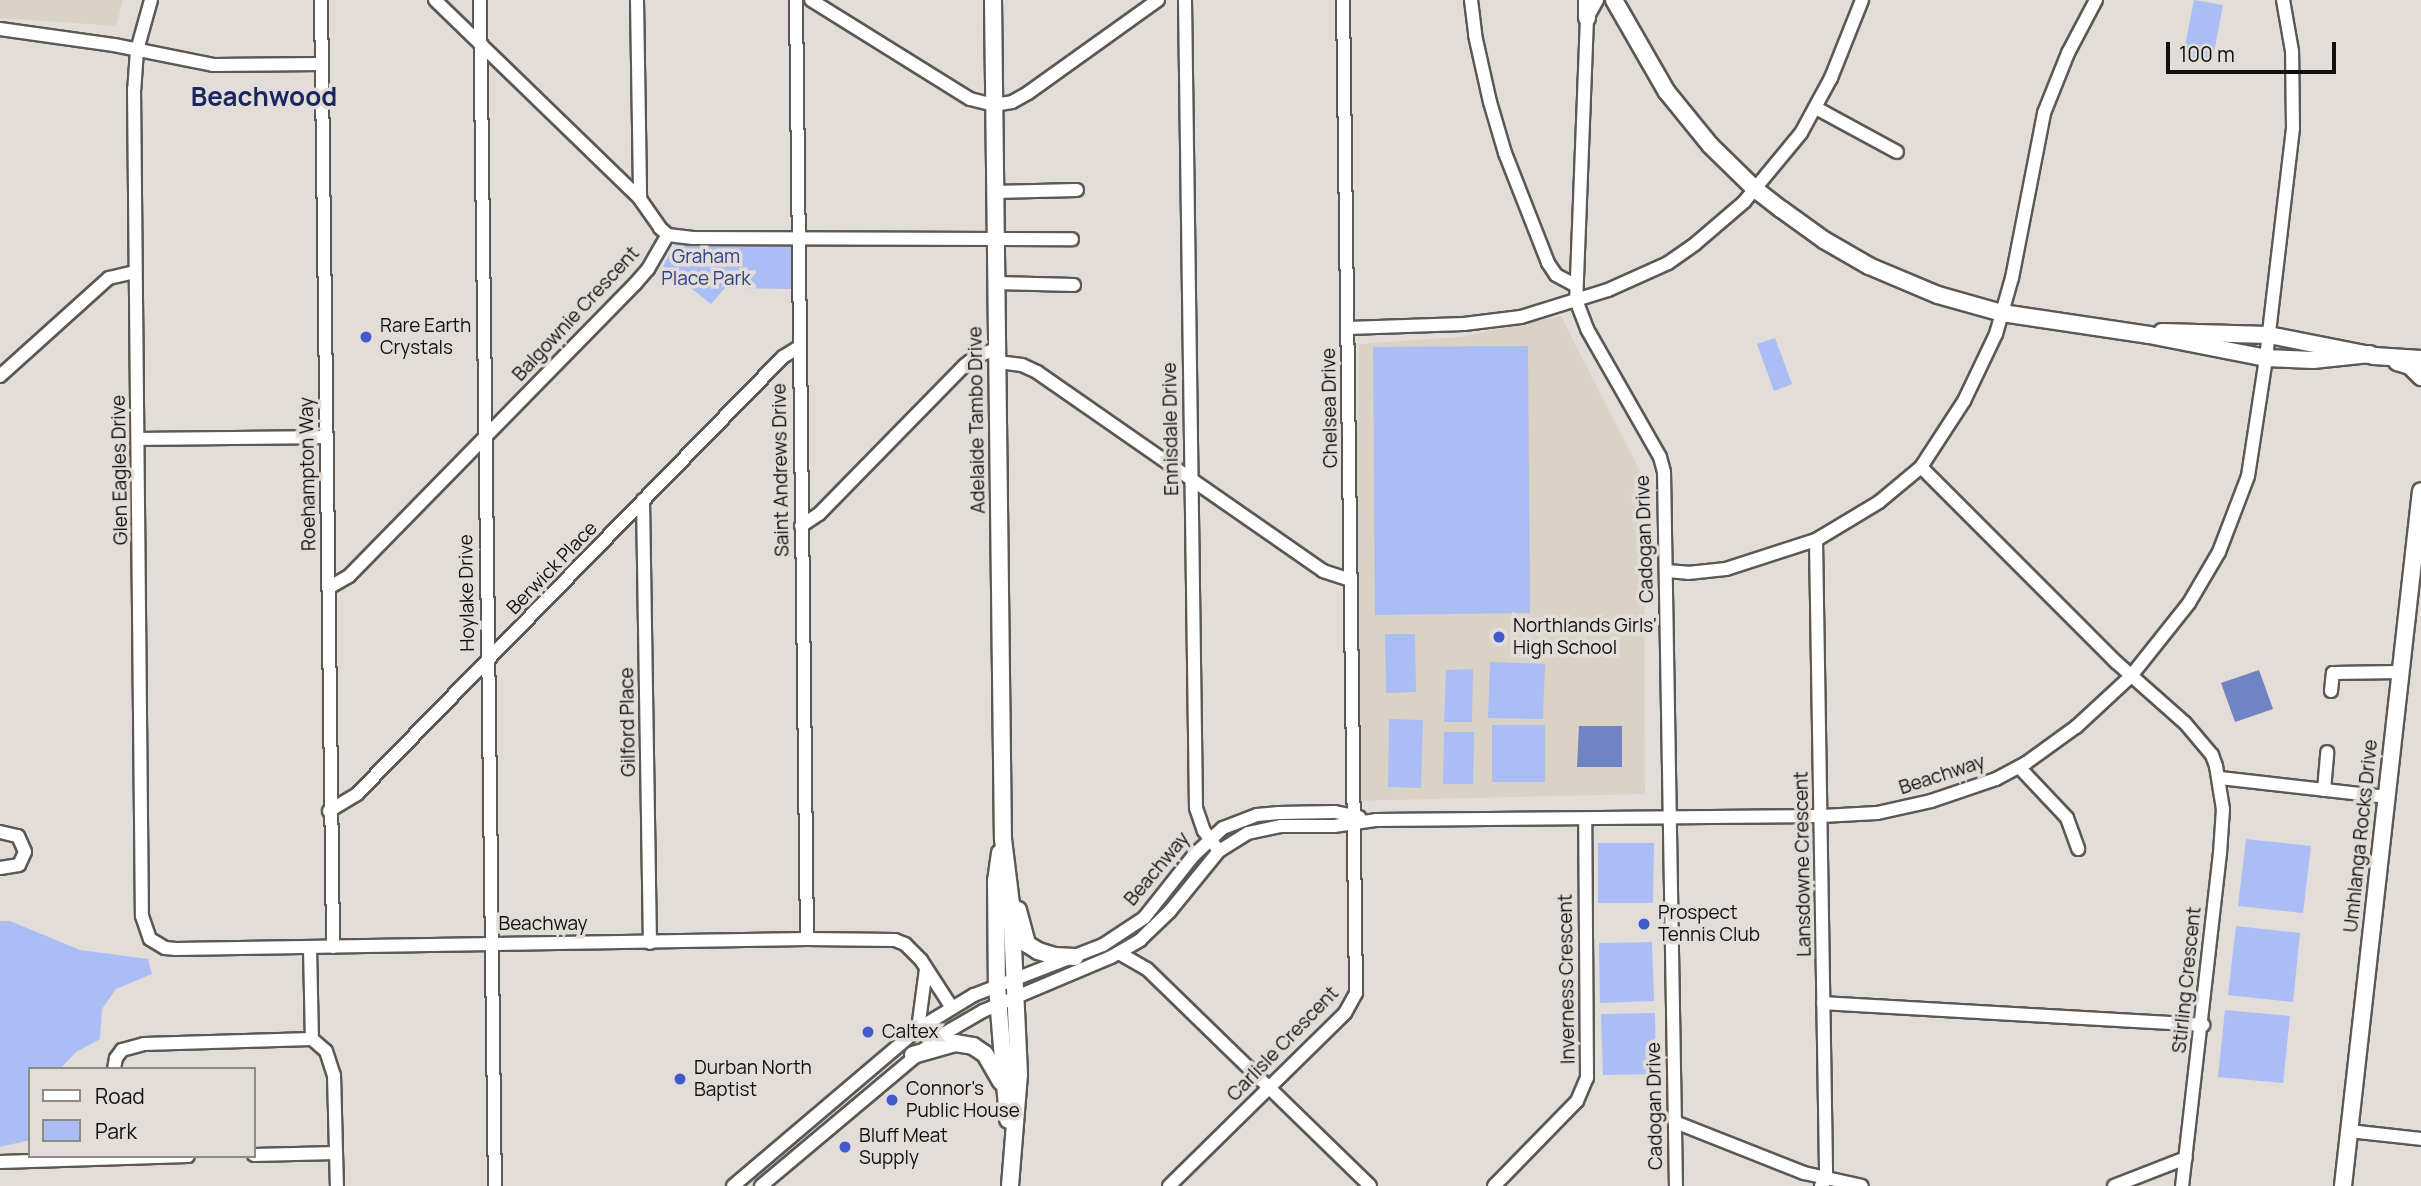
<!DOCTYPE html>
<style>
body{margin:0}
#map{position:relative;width:2421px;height:1186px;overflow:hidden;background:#e2ddd8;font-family:Manrope,sans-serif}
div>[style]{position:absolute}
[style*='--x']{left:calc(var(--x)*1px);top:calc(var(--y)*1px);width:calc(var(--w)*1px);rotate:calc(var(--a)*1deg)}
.built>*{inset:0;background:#dbd2c6}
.green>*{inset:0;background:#aabdf5}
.water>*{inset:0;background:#7084c4}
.roads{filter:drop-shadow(2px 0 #5c5853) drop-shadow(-2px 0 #5c5853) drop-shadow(0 2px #5c5853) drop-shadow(0 -2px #5c5853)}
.street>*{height:12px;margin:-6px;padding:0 6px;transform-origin:6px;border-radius:6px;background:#fff}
.secondary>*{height:16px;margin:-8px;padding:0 8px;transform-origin:8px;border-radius:8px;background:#fff}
.dots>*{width:19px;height:19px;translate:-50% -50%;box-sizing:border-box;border:4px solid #e2ddd8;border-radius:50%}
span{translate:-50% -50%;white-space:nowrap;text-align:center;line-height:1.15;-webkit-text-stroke:7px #e2ddd8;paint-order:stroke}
.park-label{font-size:19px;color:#2f408e}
.street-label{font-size:19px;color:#11100e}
.poi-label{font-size:19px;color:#11100e}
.left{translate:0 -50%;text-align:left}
.district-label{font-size:26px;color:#1b265e;font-weight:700}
.legend{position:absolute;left:28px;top:1067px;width:228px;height:91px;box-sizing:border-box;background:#e2ddd8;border:2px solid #8e8b87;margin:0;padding:9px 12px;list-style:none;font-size:21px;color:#11100e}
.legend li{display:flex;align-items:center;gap:14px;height:35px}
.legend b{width:35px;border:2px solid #8e8b87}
.scale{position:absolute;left:2166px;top:42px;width:170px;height:32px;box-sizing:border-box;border:4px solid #11100e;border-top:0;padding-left:9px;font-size:21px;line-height:24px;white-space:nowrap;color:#11100e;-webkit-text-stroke:5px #e2ddd8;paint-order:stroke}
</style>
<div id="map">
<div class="built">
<div style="clip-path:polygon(0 0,123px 0,116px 26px,0 18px)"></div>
<div style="clip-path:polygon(1561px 316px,1644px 479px,1645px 794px,1349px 801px,1359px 344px,1461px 337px)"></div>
</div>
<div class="green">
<div style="clip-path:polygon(2194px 0,2223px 5px,2212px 62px,2183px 56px)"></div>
<div style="clip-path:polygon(677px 241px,791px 242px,793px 289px,725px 288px,711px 304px,663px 266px)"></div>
<div style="clip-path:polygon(1775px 338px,1792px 384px,1774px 391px,1757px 344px)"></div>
<div style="clip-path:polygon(1528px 346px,1530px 613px,1375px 615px,1373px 347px)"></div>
<div style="clip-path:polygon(1385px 634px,1415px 634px,1416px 692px,1386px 693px)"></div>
<div style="clip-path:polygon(1490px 662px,1545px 664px,1543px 719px,1488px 718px)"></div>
<div style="clip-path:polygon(1473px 669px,1472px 722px,1444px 722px,1446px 670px)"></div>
<div style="clip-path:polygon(1389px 719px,1423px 720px,1421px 788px,1388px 787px)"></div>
<div style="clip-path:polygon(1492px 725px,1545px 725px,1545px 782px,1492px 782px)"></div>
<div style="clip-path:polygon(1444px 732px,1474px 732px,1473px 784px,1443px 784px)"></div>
<div style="clip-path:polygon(2246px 839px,2311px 846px,2303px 913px,2238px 906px)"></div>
<div style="clip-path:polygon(1598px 843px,1654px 843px,1653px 903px,1598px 903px)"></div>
<div style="clip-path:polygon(0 921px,10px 921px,80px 950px,148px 959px,152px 974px,116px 989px,102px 1009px,100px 1039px,76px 1052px,60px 1069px,30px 1069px,30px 1140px,0 1147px)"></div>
<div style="clip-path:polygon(2236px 926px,2300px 933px,2293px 1002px,2228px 995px)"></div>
<div style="clip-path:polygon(1652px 942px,1654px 1001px,1600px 1003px,1599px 943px)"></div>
<div style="clip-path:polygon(2225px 1010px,2290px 1016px,2283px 1083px,2218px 1077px)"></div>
<div style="clip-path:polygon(1655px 1013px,1656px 1074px,1603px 1075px,1601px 1014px)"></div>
</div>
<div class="water">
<div style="clip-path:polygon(2259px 670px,2273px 709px,2235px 722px,2221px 683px)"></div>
<div style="clip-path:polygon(1579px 726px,1622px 726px,1622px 767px,1577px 767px)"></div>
</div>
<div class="roads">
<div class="street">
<div style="--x:151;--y:0;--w:52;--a:105.6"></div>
<div style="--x:137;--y:50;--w:39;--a:94"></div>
<div style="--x:134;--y:89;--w:827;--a:89.45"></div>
<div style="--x:142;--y:916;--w:24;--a:71"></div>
<div style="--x:150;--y:939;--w:17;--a:31"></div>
<div style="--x:165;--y:948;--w:11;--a:5"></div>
<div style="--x:176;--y:949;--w:631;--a:-0.91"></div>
<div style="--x:807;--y:939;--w:88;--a:0.7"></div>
<div style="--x:895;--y:940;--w:11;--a:22"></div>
<div style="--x:905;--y:944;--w:23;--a:45"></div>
<div style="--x:921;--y:960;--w:57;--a:57.1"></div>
<div style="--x:321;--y:0;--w:947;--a:89.27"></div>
<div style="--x:435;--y:0;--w:286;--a:44.1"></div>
<div style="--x:640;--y:199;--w:35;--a:55"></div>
<div style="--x:660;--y:228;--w:11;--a:41"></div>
<div style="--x:668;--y:235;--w:25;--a:7"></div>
<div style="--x:693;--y:238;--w:379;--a:0.2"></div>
<div style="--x:480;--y:0;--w:1186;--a:89.28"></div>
<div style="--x:637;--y:0;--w:199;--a:89.1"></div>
<div style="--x:796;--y:0;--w:939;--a:89.33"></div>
<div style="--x:811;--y:0;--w:187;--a:31.9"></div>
<div style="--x:970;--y:99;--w:25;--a:14"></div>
<div style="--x:994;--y:105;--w:18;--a:-9"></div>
<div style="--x:1012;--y:102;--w:18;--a:-29"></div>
<div style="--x:1028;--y:93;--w:160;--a:-35.6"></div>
<div style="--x:1185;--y:0;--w:808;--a:89.22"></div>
<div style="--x:1196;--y:808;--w:24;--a:71"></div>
<div style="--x:1204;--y:831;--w:25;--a:53"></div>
<div style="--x:1471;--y:0;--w:35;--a:83"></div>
<div style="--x:1475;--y:35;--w:69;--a:77.4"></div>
<div style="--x:1490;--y:102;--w:53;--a:73.6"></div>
<div style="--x:1505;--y:153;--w:118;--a:68.6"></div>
<div style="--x:1548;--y:263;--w:14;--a:56"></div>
<div style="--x:1556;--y:275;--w:21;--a:28"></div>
<div style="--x:1597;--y:0;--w:21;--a:119"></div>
<div style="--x:1587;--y:18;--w:282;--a:92.2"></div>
<div style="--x:1576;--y:300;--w:31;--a:69"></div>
<div style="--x:1587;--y:329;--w:147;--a:60.3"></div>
<div style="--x:1660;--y:457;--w:16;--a:75"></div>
<div style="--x:1664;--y:472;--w:714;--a:89.04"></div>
<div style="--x:0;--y:29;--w:115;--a:8"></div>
<div style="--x:114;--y:45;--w:101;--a:11.4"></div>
<div style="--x:213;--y:65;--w:109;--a:-0.5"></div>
<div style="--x:1816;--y:108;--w:92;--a:28.5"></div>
<div style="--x:994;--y:192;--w:83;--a:-1.4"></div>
<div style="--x:997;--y:283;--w:77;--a:1.5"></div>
<div style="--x:1348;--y:328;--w:116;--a:-2"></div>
<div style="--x:1464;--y:324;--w:57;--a:-7"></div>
<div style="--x:1521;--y:317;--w:91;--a:-17.2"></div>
<div style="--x:1608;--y:290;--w:66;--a:-24.2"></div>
<div style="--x:1668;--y:263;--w:33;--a:-35"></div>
<div style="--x:1695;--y:244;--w:65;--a:-40.6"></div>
<div style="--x:1744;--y:202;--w:89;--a:-50.4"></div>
<div style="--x:1801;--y:133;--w:63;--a:-61.4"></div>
<div style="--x:1831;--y:78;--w:84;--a:-68.3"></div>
<div style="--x:998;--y:362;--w:24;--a:7"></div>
<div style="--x:1022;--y:365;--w:17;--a:25"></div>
<div style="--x:1037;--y:372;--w:348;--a:34.8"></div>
<div style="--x:1323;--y:571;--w:29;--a:18"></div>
<div style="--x:0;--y:376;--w:147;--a:-42"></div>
<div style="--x:109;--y:278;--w:27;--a:-13"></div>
<div style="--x:139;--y:439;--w:188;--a:-0.6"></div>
<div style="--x:1921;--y:467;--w:276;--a:45"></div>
<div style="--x:2116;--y:662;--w:92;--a:41.5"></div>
<div style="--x:2185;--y:723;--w:42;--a:49.8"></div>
<div style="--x:2212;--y:755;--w:12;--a:70"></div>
<div style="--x:2216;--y:766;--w:44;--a:80.8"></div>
<div style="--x:2223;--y:809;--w:44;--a:93.9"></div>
<div style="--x:2220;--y:853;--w:335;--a:96.5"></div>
<div style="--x:643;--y:500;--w:443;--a:89.1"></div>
<div style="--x:801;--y:526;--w:22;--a:-34"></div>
<div style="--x:819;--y:514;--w:207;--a:-45.6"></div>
<div style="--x:964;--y:366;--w:14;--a:-39"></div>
<div style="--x:975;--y:357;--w:25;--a:-21"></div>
<div style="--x:1816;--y:540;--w:628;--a:89.09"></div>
<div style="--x:1826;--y:1168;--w:12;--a:90"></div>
<div style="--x:1826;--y:1180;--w:8;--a:130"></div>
<div style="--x:1667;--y:571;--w:21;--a:5"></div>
<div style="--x:1688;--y:573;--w:38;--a:-6"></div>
<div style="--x:1726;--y:569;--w:95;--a:-17.9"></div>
<div style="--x:1816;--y:540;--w:74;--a:-31.1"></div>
<div style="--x:1879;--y:502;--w:55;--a:-39.8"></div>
<div style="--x:1921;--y:467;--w:79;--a:-56.9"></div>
<div style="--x:1964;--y:401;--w:74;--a:-64.5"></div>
<div style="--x:1996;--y:334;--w:58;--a:-74.1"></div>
<div style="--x:2012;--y:278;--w:168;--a:-79"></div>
<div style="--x:2044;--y:113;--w:65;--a:-68.2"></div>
<div style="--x:2068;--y:53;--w:60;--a:-62.2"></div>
<div style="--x:330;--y:587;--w:22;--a:-30"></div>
<div style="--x:349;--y:576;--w:409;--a:-45.6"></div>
<div style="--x:635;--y:284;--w:20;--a:-49"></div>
<div style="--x:648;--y:269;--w:39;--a:-60"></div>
<div style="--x:2331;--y:691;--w:18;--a:-84"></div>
<div style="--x:2333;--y:673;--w:67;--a:-0.9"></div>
<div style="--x:2019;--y:767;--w:70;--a:46.7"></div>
<div style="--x:2067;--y:818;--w:33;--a:70"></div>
<div style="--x:2220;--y:778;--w:167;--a:6.5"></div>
<div style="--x:2324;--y:790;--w:38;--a:-85"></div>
<div style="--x:329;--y:811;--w:33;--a:-31"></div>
<div style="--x:357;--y:794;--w:610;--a:-45.73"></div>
<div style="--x:783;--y:357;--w:19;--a:-32"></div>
<div style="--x:0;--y:832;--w:18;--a:13"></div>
<div style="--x:18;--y:836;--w:17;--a:66"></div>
<div style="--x:25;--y:852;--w:14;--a:115"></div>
<div style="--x:19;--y:865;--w:19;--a:171"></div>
<div style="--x:310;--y:947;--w:92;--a:88.8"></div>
<div style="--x:312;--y:1039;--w:18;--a:41"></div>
<div style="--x:326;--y:1051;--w:25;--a:72"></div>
<div style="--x:334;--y:1075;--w:111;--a:88.5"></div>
<div style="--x:1119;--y:953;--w:32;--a:30"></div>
<div style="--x:1147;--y:969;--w:311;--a:44.2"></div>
<div style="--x:1823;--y:1003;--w:381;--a:3.3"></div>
<div style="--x:918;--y:1029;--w:61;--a:-82.4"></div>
<div style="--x:114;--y:1069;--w:11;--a:-80"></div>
<div style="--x:116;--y:1058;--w:10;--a:-53"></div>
<div style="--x:122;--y:1050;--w:23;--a:-15"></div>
<div style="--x:144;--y:1044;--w:168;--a:-1.7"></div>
<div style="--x:1675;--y:1122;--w:139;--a:21.6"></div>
<div style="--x:1804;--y:1173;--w:59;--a:12.6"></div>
<div style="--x:2349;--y:1131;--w:72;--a:6.3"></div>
<div style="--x:254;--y:1155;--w:82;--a:-1.4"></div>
<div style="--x:0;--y:1162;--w:188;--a:-1.8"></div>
<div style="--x:733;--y:1186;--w:243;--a:-40.3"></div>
<div style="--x:918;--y:1029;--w:66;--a:-31.3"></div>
<div style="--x:974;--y:995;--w:138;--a:-21.2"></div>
<div style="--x:1103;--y:945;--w:49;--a:-33.4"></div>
<div style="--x:1144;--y:918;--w:80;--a:-51.6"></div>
<div style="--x:1194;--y:855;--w:40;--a:-43"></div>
<div style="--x:1223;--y:828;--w:36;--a:-21"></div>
<div style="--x:1257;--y:815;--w:22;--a:-5"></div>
<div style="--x:1279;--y:813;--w:56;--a:-1"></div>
<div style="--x:1335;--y:812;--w:25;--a:12"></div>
<div style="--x:761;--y:1186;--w:234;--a:-40"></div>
<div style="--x:940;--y:1036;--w:50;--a:-30.2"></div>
<div style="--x:983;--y:1011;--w:139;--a:-22.9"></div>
<div style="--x:1111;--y:957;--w:34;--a:-30"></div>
<div style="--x:1140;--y:940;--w:42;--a:-44"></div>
<div style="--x:1170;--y:911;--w:77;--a:-50.8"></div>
<div style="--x:1219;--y:851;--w:34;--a:-32"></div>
<div style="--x:1248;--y:833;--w:34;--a:-12"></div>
<div style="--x:1281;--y:826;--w:53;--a:0"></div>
<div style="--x:1334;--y:826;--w:42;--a:-8.1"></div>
<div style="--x:1376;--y:820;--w:446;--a:-0.5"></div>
<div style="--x:1822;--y:816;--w:55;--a:-3.1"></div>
<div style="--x:1877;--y:813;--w:55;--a:-12.5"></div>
<div style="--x:1931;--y:801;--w:69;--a:-18.7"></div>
<div style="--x:1996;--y:779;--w:34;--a:-28"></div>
<div style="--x:2026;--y:763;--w:62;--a:-35.8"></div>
<div style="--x:2076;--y:727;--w:75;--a:-42.8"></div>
<div style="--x:2131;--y:676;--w:93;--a:-51.5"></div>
<div style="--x:2189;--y:603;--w:59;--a:-59.5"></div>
<div style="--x:2219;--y:552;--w:81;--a:-69.1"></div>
<div style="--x:2248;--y:476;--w:119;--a:-81.3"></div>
<div style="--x:2266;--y:358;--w:232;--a:-83.3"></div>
<div style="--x:2293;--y:128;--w:77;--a:-90.7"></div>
<div style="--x:2292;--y:51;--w:52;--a:-100"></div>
<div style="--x:1169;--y:1186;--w:247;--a:-44.5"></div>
<div style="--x:1345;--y:1013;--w:23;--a:-61"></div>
<div style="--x:1356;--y:993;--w:993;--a:-90.75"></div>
<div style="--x:1494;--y:1186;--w:119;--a:-45.7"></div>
<div style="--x:1577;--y:1101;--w:25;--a:-67"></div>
<div style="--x:1587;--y:1078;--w:259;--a:-90.4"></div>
<div style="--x:2114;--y:1186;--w:77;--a:-21.3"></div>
</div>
<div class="secondary">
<div style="--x:993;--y:0;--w:839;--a:89.32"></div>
<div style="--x:1003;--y:839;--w:65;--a:83"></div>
<div style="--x:1011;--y:904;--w:170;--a:87.3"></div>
<div style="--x:1019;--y:1074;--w:112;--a:94.6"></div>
<div style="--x:1587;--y:0;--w:18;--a:90"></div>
<div style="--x:1614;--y:0;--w:106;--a:60.1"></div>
<div style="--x:1667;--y:92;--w:68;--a:50.9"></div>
<div style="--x:1710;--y:145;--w:63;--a:44.4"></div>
<div style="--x:1755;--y:189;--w:33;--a:38"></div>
<div style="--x:1781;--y:209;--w:53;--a:35.8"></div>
<div style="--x:1824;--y:240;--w:52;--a:30"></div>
<div style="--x:1869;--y:266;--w:75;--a:22.8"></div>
<div style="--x:1938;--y:295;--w:66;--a:15.7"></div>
<div style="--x:2002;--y:313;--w:149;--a:8.5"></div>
<div style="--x:2149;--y:335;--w:119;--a:11.1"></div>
<div style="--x:2266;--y:358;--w:47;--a:2.4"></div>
<div style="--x:2313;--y:360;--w:57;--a:-6"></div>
<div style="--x:2162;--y:332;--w:107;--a:1.6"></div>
<div style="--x:2269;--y:335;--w:107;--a:11.3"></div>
<div style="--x:2374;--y:356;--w:47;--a:3.7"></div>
<div style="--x:2397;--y:362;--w:14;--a:17"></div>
<div style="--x:2410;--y:366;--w:16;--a:45"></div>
<div style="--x:1000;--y:853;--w:27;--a:98"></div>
<div style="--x:996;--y:880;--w:106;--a:89.5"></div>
<div style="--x:997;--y:986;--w:134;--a:85.3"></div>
<div style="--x:1018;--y:910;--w:35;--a:75"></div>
<div style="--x:1027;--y:944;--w:13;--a:32"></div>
<div style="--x:1038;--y:951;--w:17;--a:17"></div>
<div style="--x:1054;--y:956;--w:21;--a:3"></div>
<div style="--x:913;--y:1055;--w:44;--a:-15.9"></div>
<div style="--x:955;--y:1043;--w:18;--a:9"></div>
<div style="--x:973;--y:1046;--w:14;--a:34"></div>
<div style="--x:985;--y:1054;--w:32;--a:60"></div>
<div style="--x:2343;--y:1186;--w:699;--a:-83.6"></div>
</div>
</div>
<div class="dots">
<div style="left:366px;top:337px;background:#425acd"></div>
<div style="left:1499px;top:637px;background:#425acd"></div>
<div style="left:1644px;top:924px;background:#425acd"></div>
<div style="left:868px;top:1032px;background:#425acd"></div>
<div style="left:680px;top:1079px;background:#425acd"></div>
<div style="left:892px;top:1100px;background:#425acd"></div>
<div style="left:845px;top:1147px;background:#425acd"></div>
</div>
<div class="park-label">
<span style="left:706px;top:268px">Graham<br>Place Park</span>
</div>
<div class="street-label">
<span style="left:576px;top:314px;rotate:-47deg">Balgownie Crescent</span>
<span style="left:1330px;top:408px;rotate:-91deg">Chelsea Drive</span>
<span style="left:977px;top:420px;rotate:-91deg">Adelaide Tambo Drive</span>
<span style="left:1171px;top:429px;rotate:-91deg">Ennisdale Drive</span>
<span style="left:120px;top:470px;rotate:-91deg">Glen Eagles Drive</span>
<span style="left:781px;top:470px;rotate:-91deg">Saint Andrews Drive</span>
<span style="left:308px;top:474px;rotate:-91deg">Roehampton Way</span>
<span style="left:1645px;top:539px;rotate:-92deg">Cadogan Drive</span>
<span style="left:552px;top:568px;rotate:-46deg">Berwick Place</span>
<span style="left:467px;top:593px;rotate:-91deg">Hoylake Drive</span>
<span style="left:628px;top:722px;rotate:-91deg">Gilford Place</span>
<span style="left:1942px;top:775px;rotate:-18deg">Beachway</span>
<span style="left:2361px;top:836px;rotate:-84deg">Umhlanga Rocks Drive</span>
<span style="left:1803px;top:864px;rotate:-91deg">Lansdowne Crescent</span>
<span style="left:1157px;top:869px;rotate:-50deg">Beachway</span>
<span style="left:543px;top:924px">Beachway</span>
<span style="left:1567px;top:979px;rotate:-91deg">Inverness Crescent</span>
<span style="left:2187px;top:980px;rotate:-84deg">Stirling Crescent</span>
<span style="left:1283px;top:1044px;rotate:-46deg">Carlisle Crescent</span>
<span style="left:1655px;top:1106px;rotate:-91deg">Cadogan Drive</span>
</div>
<div class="poi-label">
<span class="left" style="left:380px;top:337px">Rare Earth<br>Crystals</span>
<span class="left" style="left:1513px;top:637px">Northlands Girls'<br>High School</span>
<span class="left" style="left:1658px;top:924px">Prospect<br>Tennis Club</span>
<span class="left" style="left:882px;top:1032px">Caltex</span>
<span class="left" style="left:694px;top:1079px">Durban North<br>Baptist</span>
<span class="left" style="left:906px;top:1100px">Connor's<br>Public House</span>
<span class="left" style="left:859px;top:1147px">Bluff Meat<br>Supply</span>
</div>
<div class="district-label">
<span style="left:264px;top:97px">Beachwood</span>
</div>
<ul class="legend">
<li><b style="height:9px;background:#fff"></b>Road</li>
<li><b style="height:19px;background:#aabdf5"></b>Park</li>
</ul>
<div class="scale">100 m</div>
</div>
